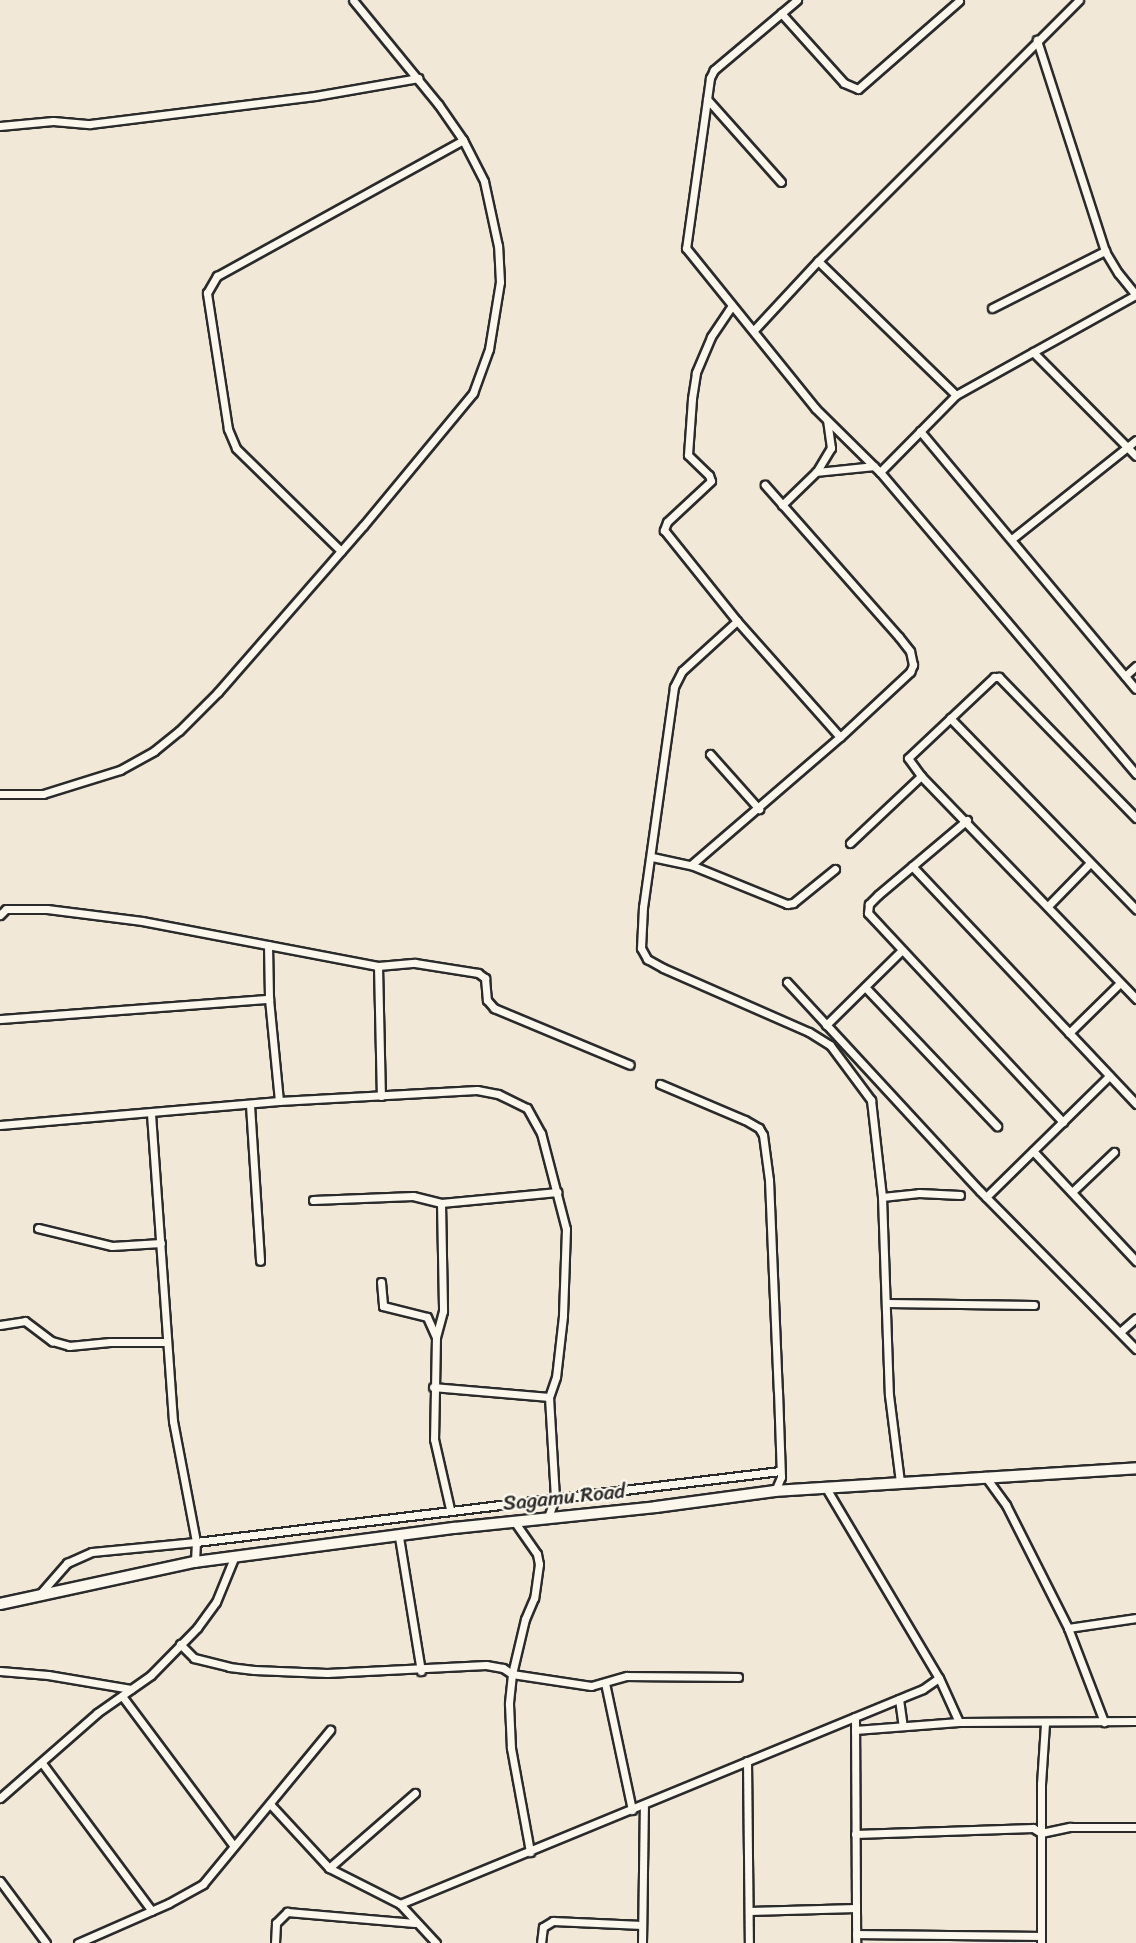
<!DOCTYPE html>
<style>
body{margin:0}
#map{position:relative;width:1136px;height:1943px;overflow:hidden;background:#f2e8d7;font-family:Sriracha,sans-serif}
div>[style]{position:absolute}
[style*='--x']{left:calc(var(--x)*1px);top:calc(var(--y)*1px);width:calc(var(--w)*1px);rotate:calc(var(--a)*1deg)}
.roads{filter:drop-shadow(2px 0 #2b2b2b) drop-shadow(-2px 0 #2b2b2b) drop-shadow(0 2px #2b2b2b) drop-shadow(0 -2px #2b2b2b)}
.minor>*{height:7px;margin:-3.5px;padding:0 3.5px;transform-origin:3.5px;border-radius:3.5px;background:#fbf7ec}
.trunk>*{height:10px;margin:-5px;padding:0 5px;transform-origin:5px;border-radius:5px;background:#fbf7ec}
span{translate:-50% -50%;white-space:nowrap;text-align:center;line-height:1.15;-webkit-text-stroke:5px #fbf7ec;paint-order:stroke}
.street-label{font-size:21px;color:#2b2b2b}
</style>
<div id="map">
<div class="roads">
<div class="minor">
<div style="--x:797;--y:0;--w:109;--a:139.9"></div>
<div style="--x:714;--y:70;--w:9;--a:117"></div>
<div style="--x:710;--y:78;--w:172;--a:98"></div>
<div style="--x:686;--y:248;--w:206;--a:51.1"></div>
<div style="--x:815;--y:408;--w:91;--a:44.6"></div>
<div style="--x:880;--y:472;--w:396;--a:49.7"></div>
<div style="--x:781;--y:13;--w:94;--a:48"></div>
<div style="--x:844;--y:83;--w:15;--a:23"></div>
<div style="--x:858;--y:89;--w:134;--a:-41.1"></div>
<div style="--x:707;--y:99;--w:111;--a:48.3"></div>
<div style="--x:0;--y:126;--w:53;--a:-5.4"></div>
<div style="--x:53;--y:121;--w:37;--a:5"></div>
<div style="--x:90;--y:124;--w:227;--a:-7.1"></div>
<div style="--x:315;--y:96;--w:105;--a:-9.9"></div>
<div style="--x:818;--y:261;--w:192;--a:44.2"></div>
<div style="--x:731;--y:307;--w:36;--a:124"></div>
<div style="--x:711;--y:337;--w:39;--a:113"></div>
<div style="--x:696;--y:373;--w:26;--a:99"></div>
<div style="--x:692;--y:399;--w:56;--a:94.1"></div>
<div style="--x:688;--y:455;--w:29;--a:44"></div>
<div style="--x:709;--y:475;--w:6;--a:72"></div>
<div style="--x:711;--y:481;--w:60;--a:137"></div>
<div style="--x:667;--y:522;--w:9;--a:111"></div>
<div style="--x:664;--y:530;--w:117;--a:51.3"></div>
<div style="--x:737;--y:621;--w:155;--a:48.4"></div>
<div style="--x:992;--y:308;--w:127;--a:-26.8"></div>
<div style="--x:754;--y:330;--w:94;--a:-47.2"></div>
<div style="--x:818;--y:261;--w:369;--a:-45"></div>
<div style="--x:1033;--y:352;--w:146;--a:45.3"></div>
<div style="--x:920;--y:431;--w:336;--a:50.1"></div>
<div style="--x:817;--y:471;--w:27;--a:-59"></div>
<div style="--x:831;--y:448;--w:27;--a:-98"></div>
<div style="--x:880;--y:472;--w:108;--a:-45.4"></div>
<div style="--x:956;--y:395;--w:206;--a:-29.1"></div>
<div style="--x:1136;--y:295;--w:28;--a:-129"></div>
<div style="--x:1118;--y:273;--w:26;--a:-121"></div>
<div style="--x:1105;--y:251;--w:222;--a:-107.9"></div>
<div style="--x:782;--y:505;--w:47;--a:-44.1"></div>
<div style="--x:816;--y:472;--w:58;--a:-5.9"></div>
<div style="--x:1013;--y:538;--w:157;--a:-38.5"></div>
<div style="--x:341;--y:551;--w:147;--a:-135.6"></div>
<div style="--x:236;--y:448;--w:21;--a:-113"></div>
<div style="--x:228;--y:429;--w:138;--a:-98.8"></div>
<div style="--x:207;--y:293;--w:20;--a:-60"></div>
<div style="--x:217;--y:276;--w:281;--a:-28.9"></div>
<div style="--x:737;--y:621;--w:74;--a:137.7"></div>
<div style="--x:682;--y:671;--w:18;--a:117"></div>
<div style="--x:674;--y:687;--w:222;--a:98"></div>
<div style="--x:643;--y:907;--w:41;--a:92.8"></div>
<div style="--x:641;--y:948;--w:13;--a:61"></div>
<div style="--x:647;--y:959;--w:18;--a:29"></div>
<div style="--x:663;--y:968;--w:159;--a:23.7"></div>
<div style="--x:809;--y:1032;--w:25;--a:32"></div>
<div style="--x:830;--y:1045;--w:69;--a:53.3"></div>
<div style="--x:871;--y:1100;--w:98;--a:83.5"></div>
<div style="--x:882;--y:1197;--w:198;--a:88"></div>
<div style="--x:889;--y:1395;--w:88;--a:82.8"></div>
<div style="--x:1125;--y:676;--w:15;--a:-42"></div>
<div style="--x:950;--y:718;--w:267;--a:45.8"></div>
<div style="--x:710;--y:754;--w:74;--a:48.3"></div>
<div style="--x:0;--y:794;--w:43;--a:0"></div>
<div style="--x:43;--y:794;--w:81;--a:-17.3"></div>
<div style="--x:120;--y:770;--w:39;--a:-29"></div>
<div style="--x:154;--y:751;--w:32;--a:-39"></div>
<div style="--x:179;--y:731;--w:55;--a:-45"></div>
<div style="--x:218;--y:692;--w:220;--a:-48.9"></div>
<div style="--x:363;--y:526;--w:173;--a:-50.4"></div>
<div style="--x:473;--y:393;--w:47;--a:-70"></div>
<div style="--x:489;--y:349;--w:68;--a:-80.7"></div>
<div style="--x:500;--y:282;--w:36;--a:-93"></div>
<div style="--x:498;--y:246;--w:66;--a:-102.2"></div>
<div style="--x:484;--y:181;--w:46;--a:-117.1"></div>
<div style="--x:463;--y:140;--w:44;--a:-124.8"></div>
<div style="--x:438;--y:104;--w:134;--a:-129.3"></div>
<div style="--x:1136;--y:818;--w:197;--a:-134.2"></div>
<div style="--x:999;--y:677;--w:5;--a:180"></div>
<div style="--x:994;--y:677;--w:118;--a:136.7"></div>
<div style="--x:908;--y:758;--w:22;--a:54"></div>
<div style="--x:921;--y:776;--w:310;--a:46"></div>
<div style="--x:967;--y:820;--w:116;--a:139.9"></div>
<div style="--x:878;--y:895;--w:13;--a:135"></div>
<div style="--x:869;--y:904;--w:9;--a:96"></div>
<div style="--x:868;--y:913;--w:286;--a:47"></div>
<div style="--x:850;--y:843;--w:98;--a:-43.3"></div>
<div style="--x:652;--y:857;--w:40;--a:12"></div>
<div style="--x:691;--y:865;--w:104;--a:22.1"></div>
<div style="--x:787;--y:904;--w:6;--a:-9"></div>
<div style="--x:793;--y:903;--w:54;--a:-39"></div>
<div style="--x:691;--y:865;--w:196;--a:-40.7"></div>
<div style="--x:840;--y:737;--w:96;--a:-42.9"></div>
<div style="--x:910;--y:672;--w:8;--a:-67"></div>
<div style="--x:913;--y:665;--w:14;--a:-102"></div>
<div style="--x:910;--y:651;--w:18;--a:-128"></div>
<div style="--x:899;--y:637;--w:203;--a:-131.4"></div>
<div style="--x:912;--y:866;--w:327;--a:46.7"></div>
<div style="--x:1048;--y:906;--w:60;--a:-45.7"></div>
<div style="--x:0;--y:915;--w:8;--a:-45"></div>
<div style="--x:6;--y:909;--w:41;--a:0"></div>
<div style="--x:47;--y:909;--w:96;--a:7.2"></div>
<div style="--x:142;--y:921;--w:240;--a:10.8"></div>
<div style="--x:378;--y:966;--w:37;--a:-5"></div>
<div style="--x:415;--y:963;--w:64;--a:9"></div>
<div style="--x:478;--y:973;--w:9;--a:36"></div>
<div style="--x:485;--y:978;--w:22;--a:85"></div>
<div style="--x:487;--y:1000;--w:11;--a:49"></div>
<div style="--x:494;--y:1008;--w:147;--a:22.7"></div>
<div style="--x:268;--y:945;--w:54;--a:88.9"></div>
<div style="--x:269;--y:999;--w:102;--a:84.4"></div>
<div style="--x:378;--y:966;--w:130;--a:88.7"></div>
<div style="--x:787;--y:982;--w:284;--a:47.3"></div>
<div style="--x:980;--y:1191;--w:222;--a:45.4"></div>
<div style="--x:865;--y:987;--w:192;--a:46.5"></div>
<div style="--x:0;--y:1019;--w:270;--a:-4.3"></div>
<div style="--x:826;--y:1025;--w:105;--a:-44.6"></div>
<div style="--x:1069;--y:1033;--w:71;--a:-44.4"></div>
<div style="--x:660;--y:1084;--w:92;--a:23"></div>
<div style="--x:745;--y:1120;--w:16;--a:30"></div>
<div style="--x:759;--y:1128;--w:8;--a:60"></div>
<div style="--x:763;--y:1135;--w:45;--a:82.4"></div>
<div style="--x:769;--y:1180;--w:211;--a:87.6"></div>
<div style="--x:778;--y:1391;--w:86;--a:88"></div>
<div style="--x:781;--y:1477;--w:15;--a:113"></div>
<div style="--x:250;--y:1105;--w:156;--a:86.3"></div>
<div style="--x:151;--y:1114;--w:308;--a:85.9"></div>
<div style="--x:173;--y:1421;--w:123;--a:79.2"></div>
<div style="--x:196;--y:1542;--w:20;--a:93"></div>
<div style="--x:0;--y:1125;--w:280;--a:-4.9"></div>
<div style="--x:279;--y:1101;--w:198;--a:-3.2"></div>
<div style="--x:477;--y:1090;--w:21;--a:11"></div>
<div style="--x:498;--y:1094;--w:32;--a:26"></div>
<div style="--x:527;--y:1108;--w:29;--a:61"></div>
<div style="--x:541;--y:1133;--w:99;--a:75.4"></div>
<div style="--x:566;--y:1229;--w:87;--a:92"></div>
<div style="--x:563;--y:1316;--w:61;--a:96.5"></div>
<div style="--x:556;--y:1377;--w:21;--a:109"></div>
<div style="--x:549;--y:1397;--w:101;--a:86.6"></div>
<div style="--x:555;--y:1498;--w:20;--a:110"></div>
<div style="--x:1033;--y:1151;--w:151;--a:46.9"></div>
<div style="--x:1072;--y:1192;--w:58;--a:-43.6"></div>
<div style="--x:882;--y:1197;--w:37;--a:-6"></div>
<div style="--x:919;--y:1193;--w:41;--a:2.8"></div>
<div style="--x:986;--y:1197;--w:173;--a:-44.5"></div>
<div style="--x:313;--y:1200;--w:100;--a:-2.3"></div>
<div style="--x:413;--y:1196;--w:29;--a:14"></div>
<div style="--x:441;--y:1203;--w:117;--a:-5.4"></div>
<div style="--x:441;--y:1203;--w:108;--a:88.9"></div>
<div style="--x:443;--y:1311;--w:27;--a:105"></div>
<div style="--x:436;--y:1337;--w:102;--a:91.1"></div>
<div style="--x:434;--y:1439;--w:72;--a:77.1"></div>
<div style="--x:38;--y:1228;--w:76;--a:13.7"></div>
<div style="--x:112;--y:1246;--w:49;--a:-3.5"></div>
<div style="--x:381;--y:1282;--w:24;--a:85"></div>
<div style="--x:383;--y:1306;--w:45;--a:14"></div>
<div style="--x:427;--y:1317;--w:22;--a:66"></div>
<div style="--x:887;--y:1303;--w:147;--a:0.8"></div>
<div style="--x:0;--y:1325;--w:25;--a:-9"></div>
<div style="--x:25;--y:1321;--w:34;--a:37"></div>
<div style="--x:52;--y:1341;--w:18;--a:16"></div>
<div style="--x:69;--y:1346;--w:41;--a:-5.6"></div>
<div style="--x:110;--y:1342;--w:57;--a:0"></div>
<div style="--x:1120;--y:1332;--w:21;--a:-41"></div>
<div style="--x:433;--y:1387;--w:116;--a:4.9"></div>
<div style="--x:985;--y:1476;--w:36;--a:54"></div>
<div style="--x:1006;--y:1505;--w:138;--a:63.2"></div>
<div style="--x:1068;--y:1628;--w:101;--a:69"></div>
<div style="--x:826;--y:1488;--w:221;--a:59.3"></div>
<div style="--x:939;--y:1678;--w:48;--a:65.6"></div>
<div style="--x:514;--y:1521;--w:40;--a:55.1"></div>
<div style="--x:537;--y:1554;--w:10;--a:79"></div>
<div style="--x:539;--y:1564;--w:34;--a:98"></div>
<div style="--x:534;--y:1598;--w:23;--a:113"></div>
<div style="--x:525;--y:1619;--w:57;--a:103.3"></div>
<div style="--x:512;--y:1674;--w:80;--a:8.6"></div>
<div style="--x:591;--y:1686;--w:37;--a:-16"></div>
<div style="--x:627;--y:1676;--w:111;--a:0.5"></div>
<div style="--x:399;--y:1537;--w:136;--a:80.7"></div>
<div style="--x:39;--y:1595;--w:43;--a:-48.8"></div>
<div style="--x:67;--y:1563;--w:27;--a:-24"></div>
<div style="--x:92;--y:1552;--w:104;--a:-5.5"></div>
<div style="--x:196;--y:1542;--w:588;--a:-6.93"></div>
<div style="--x:1068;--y:1628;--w:69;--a:-8.4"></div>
<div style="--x:180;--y:1644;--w:20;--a:45"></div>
<div style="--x:194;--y:1658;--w:36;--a:14"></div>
<div style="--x:229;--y:1667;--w:25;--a:7"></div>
<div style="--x:254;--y:1670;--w:73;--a:2.4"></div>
<div style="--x:327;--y:1673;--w:159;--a:-2.9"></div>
<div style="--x:486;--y:1665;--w:17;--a:10"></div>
<div style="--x:503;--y:1668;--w:11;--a:34"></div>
<div style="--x:512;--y:1674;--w:30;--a:96"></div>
<div style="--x:509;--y:1704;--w:44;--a:87.4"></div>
<div style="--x:511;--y:1748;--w:106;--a:79.6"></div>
<div style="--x:0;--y:1671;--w:48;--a:4.8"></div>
<div style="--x:48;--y:1675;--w:84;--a:9.6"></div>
<div style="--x:605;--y:1683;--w:130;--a:78"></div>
<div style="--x:122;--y:1696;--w:186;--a:53.3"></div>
<div style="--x:899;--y:1699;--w:27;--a:82"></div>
<div style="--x:855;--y:1717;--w:226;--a:89.7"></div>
<div style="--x:855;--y:1730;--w:104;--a:-4.4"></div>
<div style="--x:959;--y:1722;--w:177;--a:-0.3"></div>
<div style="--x:747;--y:1761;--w:182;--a:89.4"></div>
<div style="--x:42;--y:1763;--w:184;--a:53.4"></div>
<div style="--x:0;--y:1798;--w:129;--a:-41.2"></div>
<div style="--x:97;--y:1713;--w:66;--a:-35.1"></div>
<div style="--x:151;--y:1675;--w:66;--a:-45.6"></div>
<div style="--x:197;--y:1628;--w:32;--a:-54"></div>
<div style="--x:216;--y:1602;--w:48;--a:-67.8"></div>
<div style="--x:270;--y:1804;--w:87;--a:47.3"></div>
<div style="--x:329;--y:1868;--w:114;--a:-41.1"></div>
<div style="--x:855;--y:1834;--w:178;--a:-1.9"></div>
<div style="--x:1033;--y:1828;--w:9;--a:32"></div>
<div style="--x:1041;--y:1833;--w:30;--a:-12"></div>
<div style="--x:1070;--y:1827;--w:66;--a:0"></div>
<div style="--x:329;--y:1868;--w:80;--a:26.9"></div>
<div style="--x:400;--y:1904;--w:53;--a:47.3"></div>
<div style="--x:0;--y:1881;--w:77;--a:53.4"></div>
<div style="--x:400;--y:1904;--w:565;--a:-22.35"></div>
<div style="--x:923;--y:1689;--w:19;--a:-35"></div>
<div style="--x:749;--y:1911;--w:107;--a:-1.6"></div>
<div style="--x:856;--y:1934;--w:185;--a:0.6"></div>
<div style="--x:78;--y:1943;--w:99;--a:-23.7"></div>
<div style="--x:169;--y:1903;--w:39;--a:-29"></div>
<div style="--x:203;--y:1884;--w:200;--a:-50.5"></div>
<div style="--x:275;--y:1943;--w:20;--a:-87"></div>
<div style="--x:276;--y:1923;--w:16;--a:-45"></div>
<div style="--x:287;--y:1912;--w:128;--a:4.9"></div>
<div style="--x:541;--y:1943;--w:16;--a:-83"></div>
<div style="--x:543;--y:1927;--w:12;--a:-31"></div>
<div style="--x:553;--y:1921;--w:89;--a:2.6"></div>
<div style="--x:642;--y:1943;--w:137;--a:-89.2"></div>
<div style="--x:1041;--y:1943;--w:159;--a:-90"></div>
<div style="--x:1041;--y:1784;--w:61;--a:-86.2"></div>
</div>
<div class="trunk">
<div style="--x:0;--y:1604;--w:199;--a:-12.2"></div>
<div style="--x:195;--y:1562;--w:261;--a:-7.5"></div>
<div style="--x:454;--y:1528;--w:203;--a:-5.9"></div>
<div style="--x:656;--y:1507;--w:120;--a:-7.7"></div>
<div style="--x:775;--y:1491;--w:362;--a:-3.6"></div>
</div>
</div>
<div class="street-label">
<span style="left:564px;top:1497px;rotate:-6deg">Sagamu Road</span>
</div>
</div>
